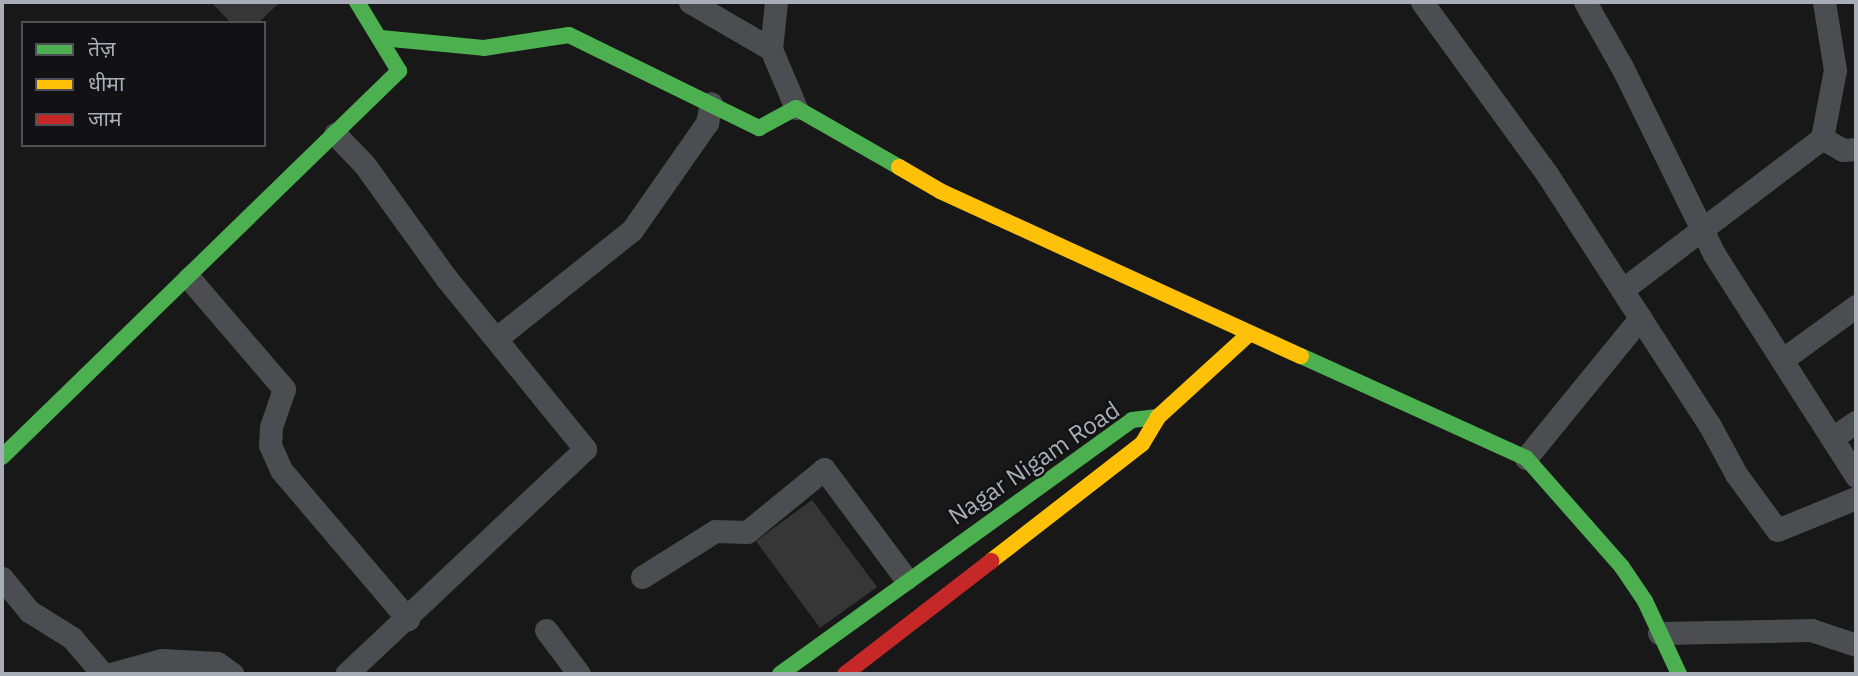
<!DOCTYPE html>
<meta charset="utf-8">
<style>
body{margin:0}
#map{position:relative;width:1858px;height:676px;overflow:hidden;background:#181818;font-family:"IBM Plex Sans","Noto Sans Devanagari",sans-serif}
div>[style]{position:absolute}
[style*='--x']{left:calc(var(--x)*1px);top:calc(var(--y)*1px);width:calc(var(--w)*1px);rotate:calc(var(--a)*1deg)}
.building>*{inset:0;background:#363637}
.street>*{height:23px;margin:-11.5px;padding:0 11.5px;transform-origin:11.5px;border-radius:11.5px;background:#4c4d51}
.fast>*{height:16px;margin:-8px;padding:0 8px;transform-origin:8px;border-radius:8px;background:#4caf50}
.slow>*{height:16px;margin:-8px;padding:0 8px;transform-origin:8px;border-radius:8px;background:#ffc107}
.jam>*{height:16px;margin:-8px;padding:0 8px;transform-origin:8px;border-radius:8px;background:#c62828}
span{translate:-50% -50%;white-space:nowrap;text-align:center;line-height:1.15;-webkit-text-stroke:5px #121214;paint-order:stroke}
.street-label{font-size:24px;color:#a9adb8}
.frame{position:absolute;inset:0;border:4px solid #a9adb8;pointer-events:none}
.legend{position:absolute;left:21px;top:21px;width:245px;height:126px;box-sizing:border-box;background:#121214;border:2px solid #4e5056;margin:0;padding:9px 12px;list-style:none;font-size:21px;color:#a9adb8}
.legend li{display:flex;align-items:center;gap:14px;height:35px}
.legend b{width:35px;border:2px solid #4e5056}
</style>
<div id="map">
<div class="building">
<div style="clip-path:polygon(211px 2px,280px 2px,258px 23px,231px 23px)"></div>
<div style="clip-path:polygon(812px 500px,877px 587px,820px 628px,756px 541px)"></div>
</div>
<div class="street">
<div style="--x:690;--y:2;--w:94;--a:30.1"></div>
<div style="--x:771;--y:49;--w:64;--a:67"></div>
<div style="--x:1422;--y:2;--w:213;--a:54"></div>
<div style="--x:1547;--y:174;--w:298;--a:57.1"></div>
<div style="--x:1709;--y:424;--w:57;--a:61.6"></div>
<div style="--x:1736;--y:474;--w:69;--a:53.8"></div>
<div style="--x:1777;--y:530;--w:85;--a:-22.1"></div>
<div style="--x:1585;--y:2;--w:75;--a:60.4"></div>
<div style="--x:1622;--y:67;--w:208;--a:63.8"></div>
<div style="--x:1714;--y:254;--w:264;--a:57.4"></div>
<div style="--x:771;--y:49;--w:47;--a:-83.9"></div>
<div style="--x:335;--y:134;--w:42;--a:46"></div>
<div style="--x:364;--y:164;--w:142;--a:54.2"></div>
<div style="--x:447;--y:279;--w:219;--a:50.9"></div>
<div style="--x:585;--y:449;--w:328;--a:136.7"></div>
<div style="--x:1822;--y:138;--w:24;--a:30"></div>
<div style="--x:1843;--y:150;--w:13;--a:-4"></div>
<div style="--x:189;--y:278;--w:146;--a:49.4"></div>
<div style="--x:284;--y:389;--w:40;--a:108.9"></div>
<div style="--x:271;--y:427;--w:18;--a:93"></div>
<div style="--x:270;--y:445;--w:27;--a:66"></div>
<div style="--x:281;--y:470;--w:196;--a:49.6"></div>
<div style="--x:1622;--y:290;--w:251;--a:-37.2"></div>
<div style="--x:1822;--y:138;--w:69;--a:-79.2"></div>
<div style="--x:1835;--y:70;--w:69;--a:-99.2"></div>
<div style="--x:498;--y:337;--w:171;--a:-38.6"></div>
<div style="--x:632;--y:230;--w:131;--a:-55"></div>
<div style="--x:707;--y:123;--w:20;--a:-79"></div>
<div style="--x:1782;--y:360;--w:92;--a:-36.1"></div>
<div style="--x:1832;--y:438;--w:29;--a:-34"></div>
<div style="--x:1526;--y:458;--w:181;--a:-50.8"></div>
<div style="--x:642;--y:577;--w:86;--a:-32.2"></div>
<div style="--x:715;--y:531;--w:32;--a:2"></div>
<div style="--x:747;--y:532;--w:99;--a:-39.3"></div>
<div style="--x:824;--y:469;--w:137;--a:53.3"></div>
<div style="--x:2;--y:578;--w:43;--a:50.7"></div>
<div style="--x:29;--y:611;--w:51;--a:32.1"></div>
<div style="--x:72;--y:638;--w:48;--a:49.3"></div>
<div style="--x:546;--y:630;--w:55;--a:53.1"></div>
<div style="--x:1659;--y:633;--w:152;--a:-1.1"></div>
<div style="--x:1811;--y:630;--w:47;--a:18.4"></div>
<div style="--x:110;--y:674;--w:54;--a:-15.1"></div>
<div style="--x:162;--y:660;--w:55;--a:3.1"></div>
<div style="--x:217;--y:663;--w:19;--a:35"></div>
</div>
<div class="fast">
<div style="--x:381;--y:38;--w:103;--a:5.5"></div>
<div style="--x:484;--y:48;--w:86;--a:-8.7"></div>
<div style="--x:569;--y:35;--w:212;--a:26.1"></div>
<div style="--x:759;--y:128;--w:42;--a:-28.4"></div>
<div style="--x:796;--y:108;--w:119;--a:29.8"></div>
<div style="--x:1301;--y:356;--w:247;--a:24.4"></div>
<div style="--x:1526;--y:458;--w:145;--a:48.6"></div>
<div style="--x:1622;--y:567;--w:41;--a:55.9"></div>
<div style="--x:1645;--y:601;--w:81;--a:65"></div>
<div style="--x:2;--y:457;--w:554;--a:-44.2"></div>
<div style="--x:399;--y:71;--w:81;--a:-121.3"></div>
<div style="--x:780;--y:674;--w:434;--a:-35.8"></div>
<div style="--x:1132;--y:420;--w:26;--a:-7"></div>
</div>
<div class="slow">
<div style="--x:899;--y:167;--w:48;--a:30.3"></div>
<div style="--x:940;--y:191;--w:397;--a:24.6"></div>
<div style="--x:991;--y:561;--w:191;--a:-37.8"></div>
<div style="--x:1142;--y:444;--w:31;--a:-59"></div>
<div style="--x:1158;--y:417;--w:123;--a:-42.4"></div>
</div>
<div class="jam">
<div style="--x:845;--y:674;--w:185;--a:-37.7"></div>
</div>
<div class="street-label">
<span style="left:1034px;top:463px;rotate:-34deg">Nagar Nigam Road</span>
</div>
<div class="frame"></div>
<ul class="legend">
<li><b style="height:9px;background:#4caf50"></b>तेज़</li>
<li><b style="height:9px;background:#ffc107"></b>धीमा</li>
<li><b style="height:9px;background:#c62828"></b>जाम</li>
</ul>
</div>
